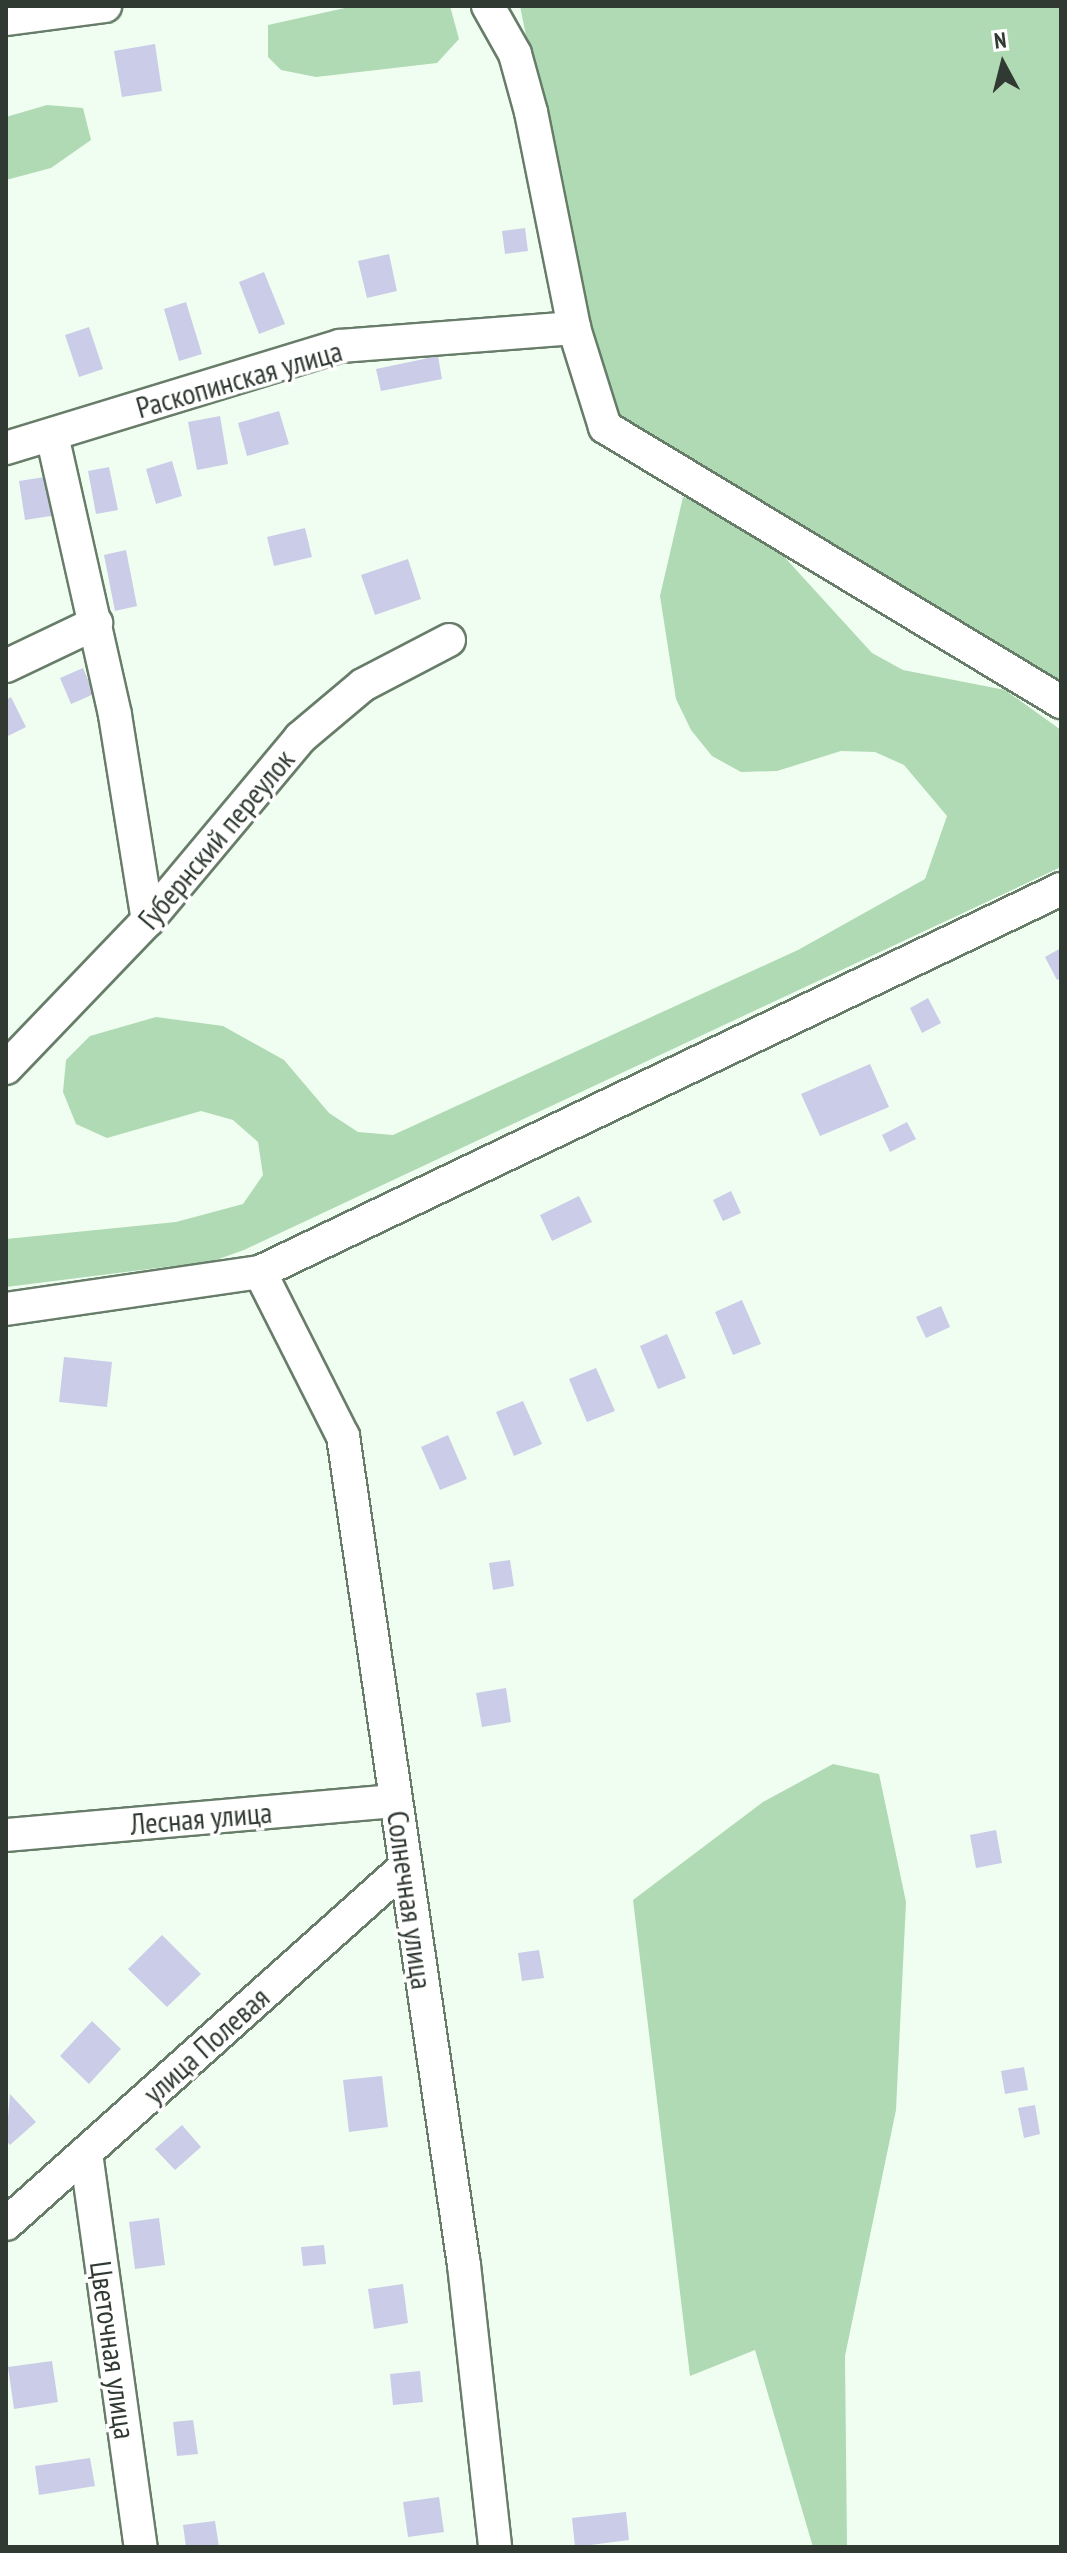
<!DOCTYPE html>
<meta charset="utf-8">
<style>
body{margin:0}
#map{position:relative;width:1067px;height:2553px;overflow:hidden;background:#f0fef1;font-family:"PT Sans Narrow",sans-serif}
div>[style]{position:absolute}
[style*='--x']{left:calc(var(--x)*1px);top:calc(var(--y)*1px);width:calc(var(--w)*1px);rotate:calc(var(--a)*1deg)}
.green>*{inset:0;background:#afdab3}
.building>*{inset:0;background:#cacce8}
.roads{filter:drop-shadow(2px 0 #677d69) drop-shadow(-2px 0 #677d69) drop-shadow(0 2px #677d69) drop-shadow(0 -2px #677d69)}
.minor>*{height:32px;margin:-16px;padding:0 16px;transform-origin:16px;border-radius:16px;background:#fff}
span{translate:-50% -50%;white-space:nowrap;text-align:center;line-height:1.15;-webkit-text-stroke:7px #fff;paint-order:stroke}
.street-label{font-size:30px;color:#313a32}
.frame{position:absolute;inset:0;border:8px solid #313a32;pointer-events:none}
.north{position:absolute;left:963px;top:24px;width:80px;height:80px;-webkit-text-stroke:6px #fff;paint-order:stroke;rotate:353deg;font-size:22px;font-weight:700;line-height:32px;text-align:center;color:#313a32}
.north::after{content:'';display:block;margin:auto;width:28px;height:36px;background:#313a32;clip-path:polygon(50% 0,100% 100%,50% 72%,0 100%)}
</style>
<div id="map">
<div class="green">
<div style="clip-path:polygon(354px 6px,450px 6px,459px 39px,437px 63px,316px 77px,281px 70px,268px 57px,268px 25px)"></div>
<div style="clip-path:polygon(520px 6px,1061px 6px,1061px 702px,605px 427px)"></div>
<div style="clip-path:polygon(47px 105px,83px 108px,91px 140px,51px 168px,6px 180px,6px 117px)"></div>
<div style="clip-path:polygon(683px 497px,728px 507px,756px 526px,872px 653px,903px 670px,1005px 690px,1061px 730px,1061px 867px,244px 1250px,213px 1261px,6px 1287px,6px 1239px,176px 1222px,243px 1204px,263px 1175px,258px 1142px,233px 1120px,201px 1111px,107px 1138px,76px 1124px,63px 1092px,66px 1060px,90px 1036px,156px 1017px,223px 1026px,284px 1060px,329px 1113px,358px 1132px,393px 1135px,798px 950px,925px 879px,947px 816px,904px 765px,875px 752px,841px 751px,777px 771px,741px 772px,712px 756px,691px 730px,676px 699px,660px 596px)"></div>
<div style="clip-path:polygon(833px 1764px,879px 1774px,906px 1902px,896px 2110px,845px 2356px,847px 2547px,813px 2547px,755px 2350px,690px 2376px,633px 1900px,763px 1802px)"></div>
</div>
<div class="building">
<div style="clip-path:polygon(155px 44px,162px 91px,122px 97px,114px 51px)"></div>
<div style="clip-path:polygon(525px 228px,528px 251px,505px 254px,502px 231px)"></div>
<div style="clip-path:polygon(389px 254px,397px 291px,367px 298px,358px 261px)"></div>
<div style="clip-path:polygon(264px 272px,285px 324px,259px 334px,239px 282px)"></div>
<div style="clip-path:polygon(186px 302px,202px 354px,179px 361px,164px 309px)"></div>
<div style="clip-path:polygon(89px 327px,103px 369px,79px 377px,65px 335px)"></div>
<div style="clip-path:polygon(438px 356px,442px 379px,381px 391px,376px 369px)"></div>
<div style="clip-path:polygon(279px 411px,289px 444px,247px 456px,238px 423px)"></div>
<div style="clip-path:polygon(220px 416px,228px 464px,197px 470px,188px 422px)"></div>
<div style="clip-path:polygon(172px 461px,182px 496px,156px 504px,146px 469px)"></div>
<div style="clip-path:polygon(109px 467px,118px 510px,96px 514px,88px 471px)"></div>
<div style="clip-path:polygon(51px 476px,57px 515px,25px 520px,19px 481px)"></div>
<div style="clip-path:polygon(305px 528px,312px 557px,274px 566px,267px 537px)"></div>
<div style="clip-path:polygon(126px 550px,137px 606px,115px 611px,104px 555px)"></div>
<div style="clip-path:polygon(408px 559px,421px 599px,375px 615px,361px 575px)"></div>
<div style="clip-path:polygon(83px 668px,94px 694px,71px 704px,60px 678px)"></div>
<div style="clip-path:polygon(11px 697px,26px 727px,6px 737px,6px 700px)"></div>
<div style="clip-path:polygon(1061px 948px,1061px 978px,1057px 980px,1045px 957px)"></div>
<div style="clip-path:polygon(928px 998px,941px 1023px,922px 1033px,910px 1008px)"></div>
<div style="clip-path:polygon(870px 1064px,889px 1107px,820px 1136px,801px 1094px)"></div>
<div style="clip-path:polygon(907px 1122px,916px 1139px,890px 1152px,882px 1135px)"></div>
<div style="clip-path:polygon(731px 1191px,741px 1213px,723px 1221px,713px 1200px)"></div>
<div style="clip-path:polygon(579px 1196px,592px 1222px,552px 1241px,540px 1215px)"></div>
<div style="clip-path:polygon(742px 1300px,761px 1344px,733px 1355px,715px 1312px)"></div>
<div style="clip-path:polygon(941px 1306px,950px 1327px,926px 1338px,916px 1317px)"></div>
<div style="clip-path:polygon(667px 1334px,686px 1378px,658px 1389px,640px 1346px)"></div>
<div style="clip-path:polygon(64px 1357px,112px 1362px,107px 1407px,59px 1402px)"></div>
<div style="clip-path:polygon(596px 1368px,615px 1411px,587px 1422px,569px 1379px)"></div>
<div style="clip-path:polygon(523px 1401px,542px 1444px,514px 1456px,496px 1412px)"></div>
<div style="clip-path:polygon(448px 1435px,467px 1479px,440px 1490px,421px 1447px)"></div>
<div style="clip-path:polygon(510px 1560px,514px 1586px,493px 1590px,489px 1563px)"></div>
<div style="clip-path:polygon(506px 1688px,511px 1722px,482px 1727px,476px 1693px)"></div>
<div style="clip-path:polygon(996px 1830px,1002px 1863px,976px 1868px,970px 1835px)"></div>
<div style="clip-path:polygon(162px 1935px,201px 1974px,167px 2007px,128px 1969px)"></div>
<div style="clip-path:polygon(539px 1950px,544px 1978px,522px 1981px,518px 1953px)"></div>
<div style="clip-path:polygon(92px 2021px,121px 2049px,89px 2084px,60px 2056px)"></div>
<div style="clip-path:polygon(1024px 2067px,1028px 2090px,1005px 2094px,1001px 2071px)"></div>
<div style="clip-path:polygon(382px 2076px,388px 2127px,349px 2132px,343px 2080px)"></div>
<div style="clip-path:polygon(10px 2094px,36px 2122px,10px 2145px,6px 2140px)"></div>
<div style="clip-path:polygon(1035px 2105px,1040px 2134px,1024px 2138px,1018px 2108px)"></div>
<div style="clip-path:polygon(182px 2125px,201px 2147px,175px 2170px,155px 2149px)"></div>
<div style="clip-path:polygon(159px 2218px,165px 2265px,135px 2269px,129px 2222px)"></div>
<div style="clip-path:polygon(324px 2245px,326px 2264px,303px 2266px,301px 2247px)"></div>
<div style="clip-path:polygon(403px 2284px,408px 2323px,374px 2329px,368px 2289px)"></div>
<div style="clip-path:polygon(52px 2361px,58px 2402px,14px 2409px,8px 2367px)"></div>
<div style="clip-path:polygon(420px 2371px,423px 2402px,393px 2405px,390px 2374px)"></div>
<div style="clip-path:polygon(193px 2420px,198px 2454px,177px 2456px,173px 2422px)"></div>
<div style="clip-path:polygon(90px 2458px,95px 2486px,39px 2495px,35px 2466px)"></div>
<div style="clip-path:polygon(439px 2497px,444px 2532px,408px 2537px,403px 2502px)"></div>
<div style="clip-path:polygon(626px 2512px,629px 2540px,575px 2547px,572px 2518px)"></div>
<div style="clip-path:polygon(215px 2521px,219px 2547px,186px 2547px,183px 2525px)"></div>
</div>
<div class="roads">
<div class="minor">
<div style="--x:488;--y:6;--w:55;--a:60.6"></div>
<div style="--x:515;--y:54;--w:60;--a:74.6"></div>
<div style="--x:531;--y:112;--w:220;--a:78.7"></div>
<div style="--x:574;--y:328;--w:104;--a:72.6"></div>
<div style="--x:605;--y:427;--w:533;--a:31.09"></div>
<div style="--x:6;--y:19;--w:100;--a:-7.5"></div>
<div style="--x:52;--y:435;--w:287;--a:77.3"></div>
<div style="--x:115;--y:715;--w:208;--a:80.9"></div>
<div style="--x:6;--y:448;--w:349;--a:-17"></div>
<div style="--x:340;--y:346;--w:235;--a:-4.4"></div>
<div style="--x:6;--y:666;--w:100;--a:-25.5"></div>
<div style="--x:6;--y:1068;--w:205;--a:-46.2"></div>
<div style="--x:148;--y:920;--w:237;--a:-50.1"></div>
<div style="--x:300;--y:738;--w:82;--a:-40.1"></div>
<div style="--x:363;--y:685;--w:97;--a:-27.6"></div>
<div style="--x:260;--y:1272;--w:184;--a:63.2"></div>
<div style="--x:343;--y:1436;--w:838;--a:81.7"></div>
<div style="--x:464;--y:2265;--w:284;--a:83.7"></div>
<div style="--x:6;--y:1309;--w:257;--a:-8.3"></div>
<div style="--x:260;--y:1272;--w:888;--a:-25.55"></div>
<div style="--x:6;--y:1835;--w:391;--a:-5"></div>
<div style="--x:86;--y:2153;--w:398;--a:82.1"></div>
<div style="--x:6;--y:2224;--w:535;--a:-41.82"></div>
</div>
</div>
<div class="street-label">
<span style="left:239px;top:379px;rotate:-16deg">Раскопинская улица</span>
<span style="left:216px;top:839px;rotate:-50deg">Губернский переулок</span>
<span style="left:201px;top:1818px;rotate:-5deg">Лесная улица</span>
<span style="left:410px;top:1900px;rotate:82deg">Солнечная улица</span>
<span style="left:206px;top:2045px;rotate:-42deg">улица Полевая</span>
<span style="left:113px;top:2350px;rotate:82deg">Цветочная улица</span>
</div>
<div class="frame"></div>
<div class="north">N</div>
</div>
